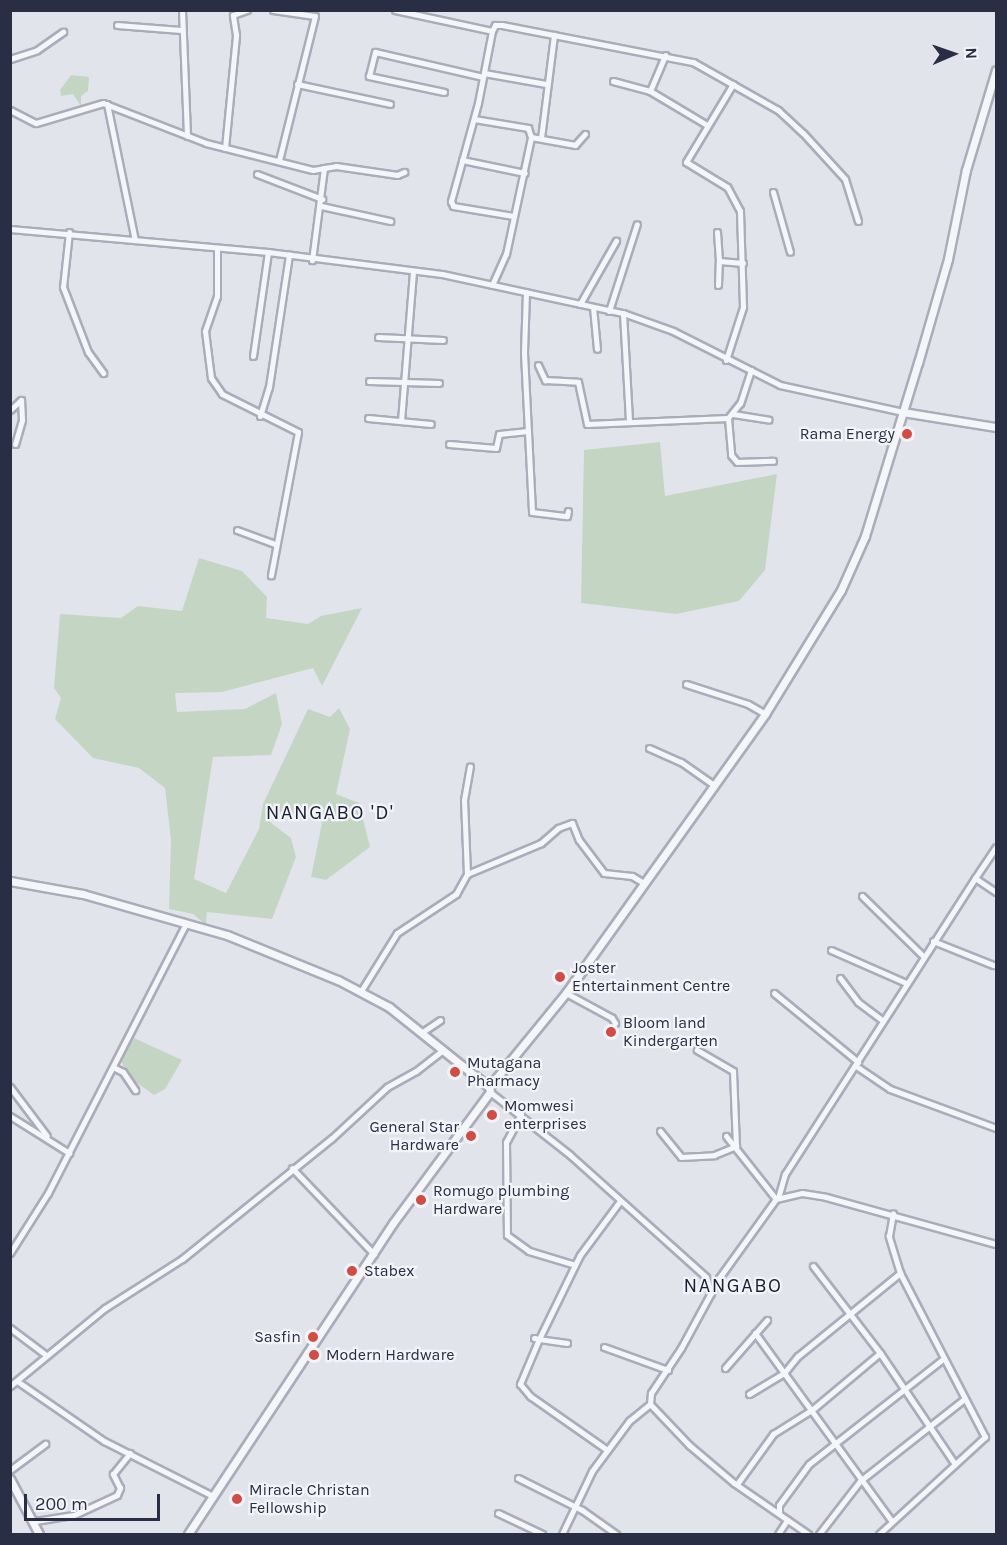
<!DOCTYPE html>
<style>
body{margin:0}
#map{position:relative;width:1007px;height:1545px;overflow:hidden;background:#e2e4eb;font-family:Karla,sans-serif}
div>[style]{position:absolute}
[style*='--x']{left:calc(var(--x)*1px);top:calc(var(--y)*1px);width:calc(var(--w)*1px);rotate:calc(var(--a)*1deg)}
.green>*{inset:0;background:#c4d6c3}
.roads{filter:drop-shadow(2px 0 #aaadb9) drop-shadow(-2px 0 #aaadb9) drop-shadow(0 2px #aaadb9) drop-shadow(0 -2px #aaadb9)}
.minor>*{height:5px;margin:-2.5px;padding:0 2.5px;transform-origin:2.5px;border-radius:2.5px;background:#f5f6f9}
.tertiary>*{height:7px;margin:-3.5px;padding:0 3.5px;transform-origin:3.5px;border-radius:3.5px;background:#f5f6f9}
.dots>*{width:16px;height:16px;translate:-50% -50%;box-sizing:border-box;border:3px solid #f2f4f8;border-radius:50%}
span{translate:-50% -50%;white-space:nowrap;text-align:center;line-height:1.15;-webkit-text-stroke:4.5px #f2f4f8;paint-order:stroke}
.poi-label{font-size:16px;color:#292e44}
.right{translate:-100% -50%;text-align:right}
.left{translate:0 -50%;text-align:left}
.quarter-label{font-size:20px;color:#1b1f35;letter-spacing:1.5px}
.frame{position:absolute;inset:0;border:12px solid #292e44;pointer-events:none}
.north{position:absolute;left:923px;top:24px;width:60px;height:60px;-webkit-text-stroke:4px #f2f4f8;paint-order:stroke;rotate:88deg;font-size:16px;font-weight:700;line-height:24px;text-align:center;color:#292e44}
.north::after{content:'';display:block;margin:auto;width:21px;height:27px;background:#292e44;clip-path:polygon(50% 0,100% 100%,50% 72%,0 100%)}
.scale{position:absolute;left:24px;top:1494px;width:136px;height:27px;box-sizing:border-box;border:3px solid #292e44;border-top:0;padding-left:8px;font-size:18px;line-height:21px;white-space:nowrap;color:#292e44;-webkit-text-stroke:4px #f2f4f8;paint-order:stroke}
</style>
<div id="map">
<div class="green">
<div style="clip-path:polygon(71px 75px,89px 77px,88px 91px,81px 96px,81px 106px,73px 94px,61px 96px,60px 90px)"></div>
<div style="clip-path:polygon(660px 442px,665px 496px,777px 474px,765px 570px,739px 601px,676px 614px,581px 603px,584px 450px)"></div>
<div style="clip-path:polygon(199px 558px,242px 571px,267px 597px,266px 618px,308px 624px,321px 616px,362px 608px,322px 686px,313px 668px,222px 692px,175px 693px,177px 712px,245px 709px,276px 693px,282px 724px,271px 755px,213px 757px,194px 879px,226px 893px,259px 829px,263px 804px,308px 709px,330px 717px,339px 708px,350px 729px,336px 794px,359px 803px,370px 847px,326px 880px,311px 877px,322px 823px,314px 816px,273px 811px,271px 823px,291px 838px,296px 857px,272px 919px,207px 912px,206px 925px,193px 914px,169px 909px,171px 840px,165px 788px,139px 768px,93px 758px,55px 719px,61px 698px,54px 688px,60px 614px,121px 618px,138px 606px,182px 611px)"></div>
<div style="clip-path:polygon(134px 1038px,182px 1060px,165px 1089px,154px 1095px,130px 1078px,121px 1061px)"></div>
</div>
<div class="roads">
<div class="minor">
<div style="--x:182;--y:10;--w:126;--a:87.7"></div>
<div style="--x:273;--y:10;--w:42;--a:8.1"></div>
<div style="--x:315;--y:16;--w:148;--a:104"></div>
<div style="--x:395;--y:10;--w:99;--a:12.2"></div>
<div style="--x:492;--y:31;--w:7;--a:-63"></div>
<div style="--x:495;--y:25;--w:7;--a:0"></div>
<div style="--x:502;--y:25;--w:195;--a:11"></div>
<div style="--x:693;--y:62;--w:98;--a:29.5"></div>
<div style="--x:778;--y:110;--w:34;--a:43"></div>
<div style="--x:803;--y:133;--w:62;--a:47.6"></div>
<div style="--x:845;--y:179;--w:44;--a:72.8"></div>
<div style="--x:117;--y:25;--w:64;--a:4.5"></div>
<div style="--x:492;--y:31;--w:73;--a:101"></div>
<div style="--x:478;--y:103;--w:102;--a:105.4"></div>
<div style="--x:451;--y:201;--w:5;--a:68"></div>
<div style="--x:453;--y:206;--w:61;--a:9.5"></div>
<div style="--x:10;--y:59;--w:28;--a:-18"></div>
<div style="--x:37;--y:50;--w:32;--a:-35"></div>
<div style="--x:484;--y:73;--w:63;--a:10.1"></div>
<div style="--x:613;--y:81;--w:38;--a:15"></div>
<div style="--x:650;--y:91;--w:66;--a:30.8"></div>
<div style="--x:297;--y:84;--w:95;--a:12.1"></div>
<div style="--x:650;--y:91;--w:39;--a:-67"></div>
<div style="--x:444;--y:92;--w:77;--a:-168"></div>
<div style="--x:369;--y:76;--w:25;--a:-76"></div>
<div style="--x:375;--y:52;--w:111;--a:13"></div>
<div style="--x:107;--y:104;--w:139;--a:78.4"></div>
<div style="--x:10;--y:110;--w:29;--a:27"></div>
<div style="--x:36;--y:123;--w:70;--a:-16.6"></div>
<div style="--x:103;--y:103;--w:110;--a:21.2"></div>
<div style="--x:206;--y:143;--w:110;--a:14.2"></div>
<div style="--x:313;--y:170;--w:11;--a:-10"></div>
<div style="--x:324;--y:168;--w:93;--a:97.4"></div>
<div style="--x:474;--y:119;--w:55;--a:9.5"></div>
<div style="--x:528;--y:128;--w:9;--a:72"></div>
<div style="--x:531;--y:137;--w:45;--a:10.3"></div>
<div style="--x:575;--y:145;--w:15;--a:-48"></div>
<div style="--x:541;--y:138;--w:104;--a:-82.8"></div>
<div style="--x:225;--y:148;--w:114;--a:-84.4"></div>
<div style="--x:236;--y:35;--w:20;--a:-99"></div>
<div style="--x:233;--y:15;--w:15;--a:-20"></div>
<div style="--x:462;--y:160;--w:64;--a:11.7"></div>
<div style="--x:324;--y:168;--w:12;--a:-9"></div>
<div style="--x:336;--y:166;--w:62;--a:8.4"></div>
<div style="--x:397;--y:175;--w:8;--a:-23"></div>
<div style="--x:257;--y:174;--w:70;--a:21"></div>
<div style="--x:773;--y:192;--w:62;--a:74.2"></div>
<div style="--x:321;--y:206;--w:71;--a:12.3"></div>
<div style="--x:10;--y:229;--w:259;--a:5.1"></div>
<div style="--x:268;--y:252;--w:175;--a:7.2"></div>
<div style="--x:442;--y:274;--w:185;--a:12.2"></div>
<div style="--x:623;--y:313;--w:53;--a:19.8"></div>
<div style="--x:673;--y:331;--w:120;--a:26.8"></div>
<div style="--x:780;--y:385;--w:126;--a:12.4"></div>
<div style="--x:69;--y:232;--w:55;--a:96.2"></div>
<div style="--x:63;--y:287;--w:70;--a:69"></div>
<div style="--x:88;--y:352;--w:26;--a:54"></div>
<div style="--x:717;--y:232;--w:29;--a:86"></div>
<div style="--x:719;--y:261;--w:24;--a:5"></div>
<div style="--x:217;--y:249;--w:47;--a:90"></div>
<div style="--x:217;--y:296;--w:37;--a:109"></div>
<div style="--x:205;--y:331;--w:47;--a:82.7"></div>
<div style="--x:211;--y:378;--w:19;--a:55"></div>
<div style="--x:222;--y:394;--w:85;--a:26.6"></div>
<div style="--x:298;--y:432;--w:146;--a:100.7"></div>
<div style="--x:492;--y:285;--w:34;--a:-66"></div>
<div style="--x:506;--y:254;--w:120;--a:-77.9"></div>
<div style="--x:718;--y:285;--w:24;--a:-88"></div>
<div style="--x:526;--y:292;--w:61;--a:91.9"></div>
<div style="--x:524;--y:353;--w:159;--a:87.1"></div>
<div style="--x:532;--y:512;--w:35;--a:7"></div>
<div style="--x:567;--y:516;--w:5;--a:-79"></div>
<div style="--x:580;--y:304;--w:73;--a:-60.3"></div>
<div style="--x:593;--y:307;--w:42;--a:84.6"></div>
<div style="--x:609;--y:311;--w:91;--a:-72.2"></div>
<div style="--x:623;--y:313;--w:109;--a:86.8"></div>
<div style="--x:378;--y:337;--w:65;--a:2.6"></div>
<div style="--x:253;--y:356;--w:105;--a:-81.8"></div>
<div style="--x:726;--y:360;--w:56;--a:-72.2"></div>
<div style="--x:743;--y:307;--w:96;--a:-91.8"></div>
<div style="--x:740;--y:211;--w:27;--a:-118"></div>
<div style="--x:727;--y:187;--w:48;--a:-148.6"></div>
<div style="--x:686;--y:162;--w:91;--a:-58.9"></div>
<div style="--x:538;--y:365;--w:17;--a:65"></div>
<div style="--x:545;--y:380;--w:33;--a:3"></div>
<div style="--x:578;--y:382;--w:43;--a:77.9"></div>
<div style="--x:587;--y:424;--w:141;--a:-2.4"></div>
<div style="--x:751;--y:370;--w:35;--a:108"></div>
<div style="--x:740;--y:403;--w:19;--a:129"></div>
<div style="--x:728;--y:418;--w:37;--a:85"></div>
<div style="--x:731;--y:455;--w:9;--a:49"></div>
<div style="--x:737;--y:462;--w:36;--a:-2"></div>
<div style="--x:369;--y:381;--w:70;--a:1.6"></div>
<div style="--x:10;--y:410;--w:15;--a:-42"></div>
<div style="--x:21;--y:400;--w:20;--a:87"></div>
<div style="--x:22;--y:420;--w:25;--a:106"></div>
<div style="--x:733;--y:414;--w:36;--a:9"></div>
<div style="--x:260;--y:416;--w:30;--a:-73"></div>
<div style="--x:269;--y:387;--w:134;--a:-81.4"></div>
<div style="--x:368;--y:418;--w:63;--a:5.4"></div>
<div style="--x:401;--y:421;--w:150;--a:-85.4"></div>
<div style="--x:449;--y:444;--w:47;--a:4.9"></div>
<div style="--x:496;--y:448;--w:14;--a:-78"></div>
<div style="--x:499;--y:434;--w:29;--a:-6"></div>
<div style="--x:237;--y:530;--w:40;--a:20.2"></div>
<div style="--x:686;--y:684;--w:65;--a:17.9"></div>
<div style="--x:748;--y:704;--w:20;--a:30"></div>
<div style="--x:649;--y:748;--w:35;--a:24"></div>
<div style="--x:681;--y:762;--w:39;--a:35"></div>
<div style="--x:467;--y:874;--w:74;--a:-92.3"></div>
<div style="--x:464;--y:800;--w:34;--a:-80"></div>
<div style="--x:975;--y:878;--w:37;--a:-56"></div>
<div style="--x:862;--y:896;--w:87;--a:44.5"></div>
<div style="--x:933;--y:941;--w:65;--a:21.8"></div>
<div style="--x:831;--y:950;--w:82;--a:23.7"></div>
<div style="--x:840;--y:978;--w:30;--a:53"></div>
<div style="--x:858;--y:1002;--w:30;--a:37"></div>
<div style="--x:361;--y:991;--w:68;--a:-58.2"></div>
<div style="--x:397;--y:933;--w:71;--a:-33.5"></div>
<div style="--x:456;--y:894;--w:23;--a:-61"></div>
<div style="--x:467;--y:874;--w:80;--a:-22.7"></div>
<div style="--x:541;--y:843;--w:23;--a:-41"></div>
<div style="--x:558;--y:828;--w:15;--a:-20"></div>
<div style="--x:572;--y:823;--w:18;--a:68"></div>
<div style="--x:579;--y:840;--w:41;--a:52.9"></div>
<div style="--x:604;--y:873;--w:28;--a:6"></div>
<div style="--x:632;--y:876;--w:12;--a:31"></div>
<div style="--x:566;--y:993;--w:52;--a:28.5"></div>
<div style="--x:612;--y:1018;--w:6;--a:59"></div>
<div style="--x:774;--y:993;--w:109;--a:39.4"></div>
<div style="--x:421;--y:1033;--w:23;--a:-34"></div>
<div style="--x:856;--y:1066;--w:41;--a:34.1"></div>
<div style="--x:890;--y:1089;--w:113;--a:20.2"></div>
<div style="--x:113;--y:1067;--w:11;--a:27"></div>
<div style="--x:123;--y:1072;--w:22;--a:56"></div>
<div style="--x:10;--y:1087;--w:61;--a:52.9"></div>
<div style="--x:490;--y:1092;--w:102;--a:38.2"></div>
<div style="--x:570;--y:1155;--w:183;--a:41.9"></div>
<div style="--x:706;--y:1277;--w:17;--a:73"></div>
<div style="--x:521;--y:1114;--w:32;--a:118"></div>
<div style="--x:506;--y:1142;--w:93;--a:89.4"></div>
<div style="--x:507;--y:1235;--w:27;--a:36"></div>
<div style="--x:529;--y:1251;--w:48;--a:16.9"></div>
<div style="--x:10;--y:1116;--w:70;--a:32.1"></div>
<div style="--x:660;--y:1131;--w:33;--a:51"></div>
<div style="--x:681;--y:1157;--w:33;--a:-3"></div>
<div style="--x:714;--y:1155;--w:24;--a:-22"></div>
<div style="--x:736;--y:1146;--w:75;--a:-92.3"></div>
<div style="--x:733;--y:1071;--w:42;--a:-149.7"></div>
<div style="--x:726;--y:1136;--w:80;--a:51.6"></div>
<div style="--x:292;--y:1168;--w:119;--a:46.4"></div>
<div style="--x:778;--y:1198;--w:25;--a:-74"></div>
<div style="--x:785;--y:1174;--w:352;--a:-57.3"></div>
<div style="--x:975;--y:878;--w:25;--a:34"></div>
<div style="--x:10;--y:1253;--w:71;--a:-57.7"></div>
<div style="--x:48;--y:1193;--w:303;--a:-62.9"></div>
<div style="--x:813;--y:1266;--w:110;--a:52.4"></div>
<div style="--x:880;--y:1353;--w:134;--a:56"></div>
<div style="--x:10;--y:1328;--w:45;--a:36.9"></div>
<div style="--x:755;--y:1333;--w:231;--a:54"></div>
<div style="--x:534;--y:1338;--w:5;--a:11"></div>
<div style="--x:539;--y:1339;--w:93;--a:-64"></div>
<div style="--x:580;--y:1255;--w:67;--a:-53.5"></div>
<div style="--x:567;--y:1343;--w:28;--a:-172"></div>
<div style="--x:539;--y:1339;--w:49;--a:112.9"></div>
<div style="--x:520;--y:1384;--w:16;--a:50"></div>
<div style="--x:530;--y:1396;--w:94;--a:35"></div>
<div style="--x:604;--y:1347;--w:68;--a:19.8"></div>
<div style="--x:725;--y:1368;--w:64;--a:-48.8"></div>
<div style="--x:17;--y:1381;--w:106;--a:34.6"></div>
<div style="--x:104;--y:1441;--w:122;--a:26.8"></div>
<div style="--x:10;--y:1386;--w:123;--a:-39.4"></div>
<div style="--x:105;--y:1308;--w:91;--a:-32.5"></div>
<div style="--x:182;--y:1259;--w:193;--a:-38.9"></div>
<div style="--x:332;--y:1138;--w:75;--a:-42.8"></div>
<div style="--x:387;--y:1087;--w:33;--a:-29"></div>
<div style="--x:416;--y:1071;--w:33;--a:-38"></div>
<div style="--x:749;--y:1394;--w:41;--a:-31"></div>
<div style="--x:784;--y:1373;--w:22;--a:-51"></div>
<div style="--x:798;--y:1356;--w:132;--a:-39.1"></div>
<div style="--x:650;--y:1404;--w:57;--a:46.4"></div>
<div style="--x:689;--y:1445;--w:59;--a:40.2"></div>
<div style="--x:734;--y:1483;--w:90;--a:34.6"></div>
<div style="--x:10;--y:1470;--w:44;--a:-36.6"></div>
<div style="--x:518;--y:1478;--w:72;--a:26.6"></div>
<div style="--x:582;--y:1510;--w:42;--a:35.2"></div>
<div style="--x:737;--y:1484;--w:62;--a:-54.2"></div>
<div style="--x:773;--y:1434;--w:47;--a:-32"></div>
<div style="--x:813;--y:1409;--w:87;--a:-39.9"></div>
<div style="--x:498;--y:1513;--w:49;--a:25.5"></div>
<div style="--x:779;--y:1513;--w:8;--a:-90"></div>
<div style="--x:779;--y:1505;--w:51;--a:-53.8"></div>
<div style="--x:809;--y:1464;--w:170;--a:-38.1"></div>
<div style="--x:35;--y:1521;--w:39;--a:-9"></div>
<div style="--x:74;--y:1515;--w:47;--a:-24.9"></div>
<div style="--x:117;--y:1495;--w:8;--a:-67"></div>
<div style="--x:120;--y:1488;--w:16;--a:-117"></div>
<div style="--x:113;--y:1474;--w:27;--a:-51"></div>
<div style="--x:562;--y:1534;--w:70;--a:-64.5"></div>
<div style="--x:592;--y:1471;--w:62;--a:-53.5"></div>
<div style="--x:629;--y:1421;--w:27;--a:-39"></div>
<div style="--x:650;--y:1404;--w:11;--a:-85"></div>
<div style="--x:651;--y:1393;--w:54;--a:-56.3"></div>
<div style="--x:681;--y:1348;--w:80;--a:-61.5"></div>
<div style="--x:719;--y:1278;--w:97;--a:-54.2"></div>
<div style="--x:776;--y:1199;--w:27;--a:-13"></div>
<div style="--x:802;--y:1193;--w:24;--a:9"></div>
<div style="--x:826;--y:1197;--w:176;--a:15.5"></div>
<div style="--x:778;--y:1534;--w:17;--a:-57"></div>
<div style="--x:819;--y:1534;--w:67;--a:-52.3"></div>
<div style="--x:860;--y:1481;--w:131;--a:-38.2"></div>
<div style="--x:879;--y:1534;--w:144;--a:-42.5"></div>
<div style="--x:985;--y:1437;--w:185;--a:-117.4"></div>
<div style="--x:900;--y:1273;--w:39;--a:-107"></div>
<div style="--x:889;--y:1236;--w:23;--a:-80"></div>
</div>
<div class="tertiary">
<div style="--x:903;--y:412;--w:94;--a:9.2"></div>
<div style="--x:10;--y:881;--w:74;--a:10.1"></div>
<div style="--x:83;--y:894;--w:150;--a:15.9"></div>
<div style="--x:227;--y:935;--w:120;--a:22.1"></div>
<div style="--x:338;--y:980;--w:58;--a:27.9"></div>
<div style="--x:389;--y:1007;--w:128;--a:38.7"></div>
<div style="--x:10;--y:1479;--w:62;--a:62.2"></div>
<div style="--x:188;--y:1534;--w:372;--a:-56.6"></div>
<div style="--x:393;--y:1223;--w:163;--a:-53.5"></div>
<div style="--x:490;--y:1092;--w:5;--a:-101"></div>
<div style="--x:489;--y:1087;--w:122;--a:-50.7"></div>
<div style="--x:566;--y:993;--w:343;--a:-54.5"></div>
<div style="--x:765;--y:714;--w:145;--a:-58.5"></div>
<div style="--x:841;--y:590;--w:59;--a:-66"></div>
<div style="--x:865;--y:536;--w:181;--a:-73"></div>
<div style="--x:918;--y:363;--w:108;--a:-73.9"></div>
<div style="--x:948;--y:259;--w:91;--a:-78.6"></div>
<div style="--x:966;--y:170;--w:104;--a:-73.3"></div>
</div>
</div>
<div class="dots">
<div style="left:907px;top:434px;background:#d54a43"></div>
<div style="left:560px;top:977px;background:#d54a43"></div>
<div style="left:611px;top:1032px;background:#d54a43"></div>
<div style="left:455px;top:1072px;background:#d54a43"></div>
<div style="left:492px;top:1115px;background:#d54a43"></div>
<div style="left:471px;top:1136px;background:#d54a43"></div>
<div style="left:421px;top:1200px;background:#d54a43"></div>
<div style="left:352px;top:1271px;background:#d54a43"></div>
<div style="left:313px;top:1337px;background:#d54a43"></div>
<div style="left:314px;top:1355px;background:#d54a43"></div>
<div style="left:237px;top:1499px;background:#d54a43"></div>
</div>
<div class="poi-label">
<span class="right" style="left:895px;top:434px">Rama Energy</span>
<span class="left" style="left:572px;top:977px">Joster<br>Entertainment Centre</span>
<span class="left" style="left:623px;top:1032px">Bloom land<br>Kindergarten</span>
<span class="left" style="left:467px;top:1072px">Mutagana<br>Pharmacy</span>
<span class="left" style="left:504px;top:1115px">Momwesi<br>enterprises</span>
<span class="right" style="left:459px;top:1136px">General Star<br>Hardware</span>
<span class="left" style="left:433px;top:1200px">Romugo plumbing<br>Hardware</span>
<span class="left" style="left:364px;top:1271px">Stabex</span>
<span class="right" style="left:301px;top:1337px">Sasfin</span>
<span class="left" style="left:326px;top:1355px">Modern Hardware</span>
<span class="left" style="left:249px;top:1499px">Miracle Christan<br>Fellowship</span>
</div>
<div class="quarter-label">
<span style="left:330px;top:812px">NANGABO 'D'</span>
<span style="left:733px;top:1285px">NANGABO</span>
</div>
<div class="frame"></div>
<div class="north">N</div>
<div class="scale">200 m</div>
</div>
